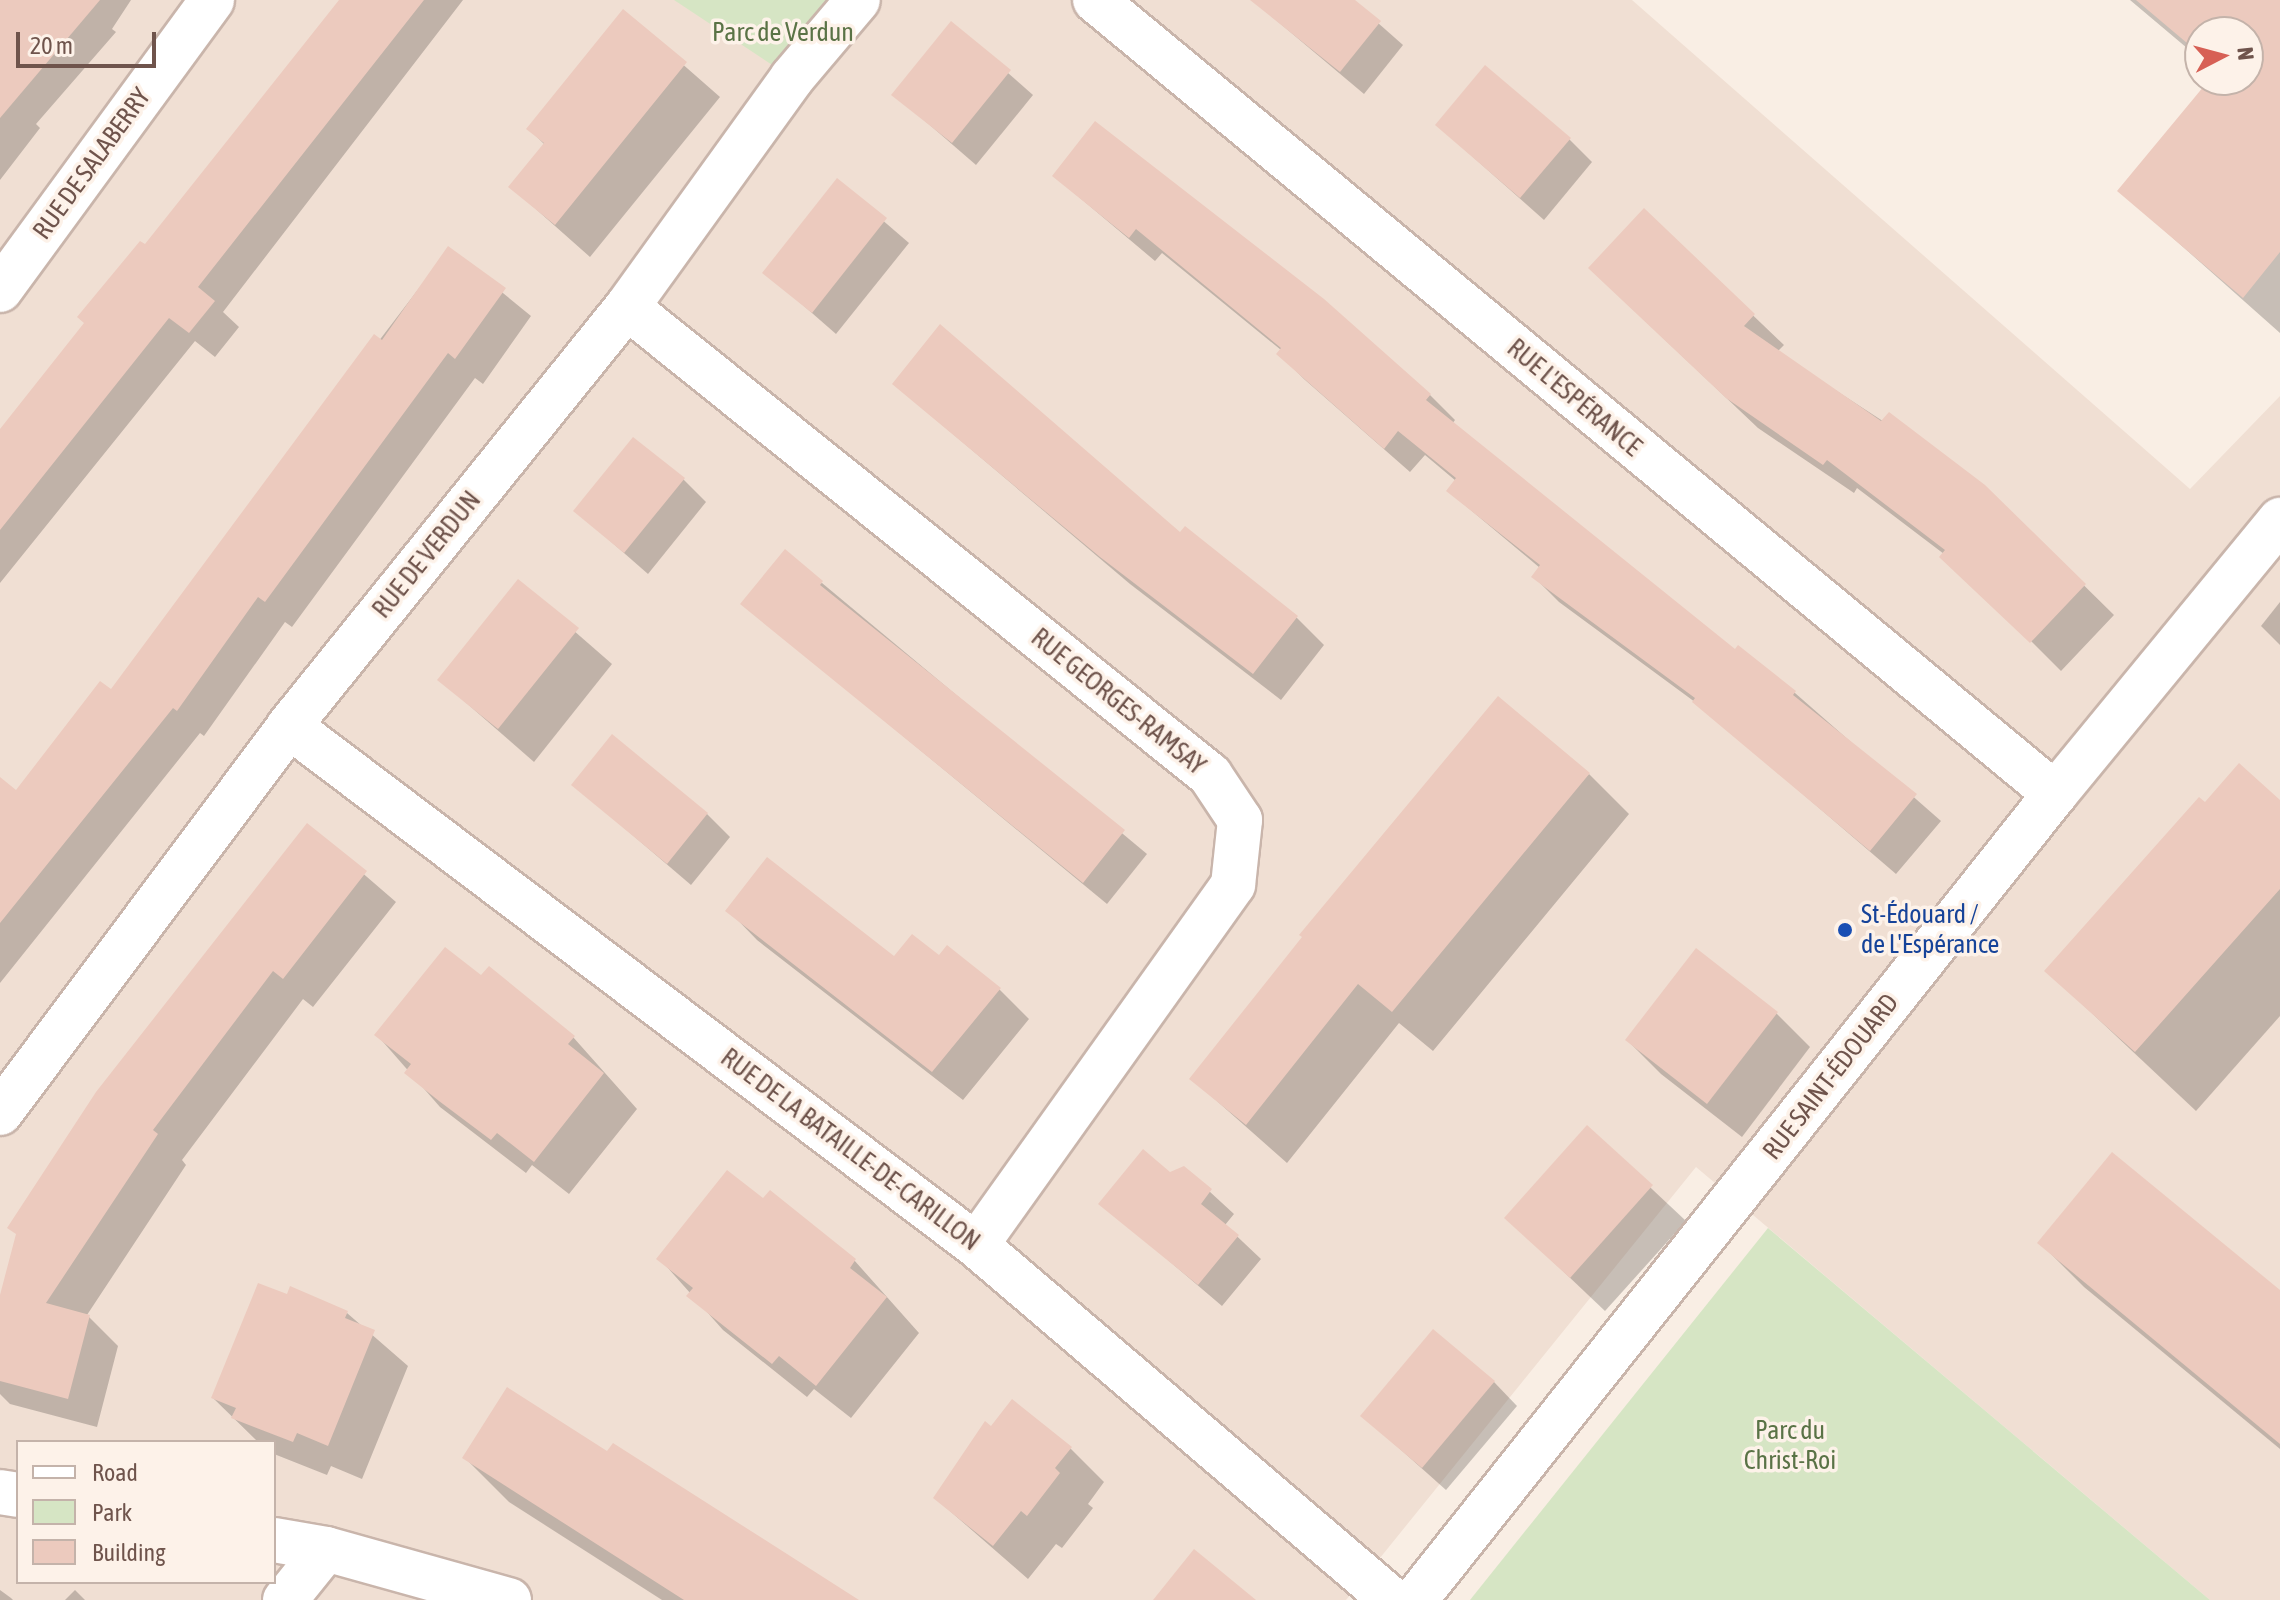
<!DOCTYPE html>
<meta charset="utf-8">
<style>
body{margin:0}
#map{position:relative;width:2280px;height:1600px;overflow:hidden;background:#f9eee4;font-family:"Asap Condensed",sans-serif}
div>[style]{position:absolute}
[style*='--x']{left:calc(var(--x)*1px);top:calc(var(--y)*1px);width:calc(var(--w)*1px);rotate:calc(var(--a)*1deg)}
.residential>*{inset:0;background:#f0dfd3}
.green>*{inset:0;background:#d6e5c4}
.shadow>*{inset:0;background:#0003}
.building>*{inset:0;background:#eccabe}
.roads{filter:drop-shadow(2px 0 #c9b5ab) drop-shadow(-2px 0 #c9b5ab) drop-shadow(0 2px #c9b5ab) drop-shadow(0 -2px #c9b5ab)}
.minor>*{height:44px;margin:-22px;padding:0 22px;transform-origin:22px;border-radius:22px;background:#fff}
.dots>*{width:22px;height:22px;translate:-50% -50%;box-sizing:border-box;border:4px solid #fdf2e9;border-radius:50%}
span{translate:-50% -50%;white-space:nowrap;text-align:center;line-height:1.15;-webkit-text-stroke:7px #fdf2e9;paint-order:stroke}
.park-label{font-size:26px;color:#5a7346}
.street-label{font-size:26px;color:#6f544c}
.transit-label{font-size:26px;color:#164399}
.left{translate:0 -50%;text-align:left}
.legend{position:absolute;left:16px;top:1440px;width:260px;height:144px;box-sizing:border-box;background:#fdf2e9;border:2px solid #c4b3aa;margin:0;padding:10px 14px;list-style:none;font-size:24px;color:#6f544c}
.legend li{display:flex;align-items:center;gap:16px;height:40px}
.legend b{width:40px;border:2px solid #c4b3aa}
.north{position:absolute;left:2184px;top:16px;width:80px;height:80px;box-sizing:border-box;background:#fdf2e9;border:2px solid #c4b3aa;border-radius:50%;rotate:84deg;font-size:22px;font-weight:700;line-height:32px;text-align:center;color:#6f544c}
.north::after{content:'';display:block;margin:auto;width:28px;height:36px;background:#d76055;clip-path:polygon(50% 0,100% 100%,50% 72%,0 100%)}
.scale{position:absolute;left:16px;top:32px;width:140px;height:36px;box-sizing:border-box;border:4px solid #6f544c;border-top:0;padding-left:10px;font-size:24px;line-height:28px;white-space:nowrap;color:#6f544c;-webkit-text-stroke:6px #fdf2e9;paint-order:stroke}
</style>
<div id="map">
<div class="residential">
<div style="clip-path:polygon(evenodd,0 0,1632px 0,2190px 489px,2280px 396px,2280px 1600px,2210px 1600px,1696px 1167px,1346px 1600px,0 1600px,0 0,18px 1442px,274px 1442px,274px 1582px,18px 1582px,18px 1442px)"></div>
</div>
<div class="green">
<div style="clip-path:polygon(674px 0,858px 0,792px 78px)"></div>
<div style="clip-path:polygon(1768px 1228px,2210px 1600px,1470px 1600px)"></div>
</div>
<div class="shadow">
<div style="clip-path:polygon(14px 0,131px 0,112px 29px,116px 32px,36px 124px,40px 128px,0 180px,0 18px)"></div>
<div style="clip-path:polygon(342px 0,463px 0,223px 312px,239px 327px,215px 357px,195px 341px,0 583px,0 432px)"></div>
<div style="clip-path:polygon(1252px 0,1352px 0,1403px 45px,1364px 94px)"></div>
<div style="clip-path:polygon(2130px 0,2280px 0,2280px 333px,2120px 191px,2212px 80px,2248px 80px,2248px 32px,2200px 32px,2200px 59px)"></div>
<div style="clip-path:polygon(623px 12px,720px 97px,590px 257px,511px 187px,545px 145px,528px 128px)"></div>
<div style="clip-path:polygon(951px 23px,1033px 95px,976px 165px,894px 94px)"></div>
<div style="clip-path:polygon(1437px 125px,1569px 139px,1592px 162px,1544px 220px)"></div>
<div style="clip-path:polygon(1054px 176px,1322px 301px,1430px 395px,1455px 420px,1452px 424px,1735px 651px,1738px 648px,1795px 693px,1941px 821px,1896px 874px,1699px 705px,1559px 602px,1534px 577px,1540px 568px,1448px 491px,1456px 481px,1425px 455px,1410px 472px,1304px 379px,1279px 354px,1281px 350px,1162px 253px,1155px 261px)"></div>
<div style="clip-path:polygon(837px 181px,909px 243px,836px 334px,765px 272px)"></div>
<div style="clip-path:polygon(1644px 211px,1784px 345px,1777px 352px,1984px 487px,2114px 615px,2061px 671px,1944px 554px,1857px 488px,1854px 493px,1758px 428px,1620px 297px)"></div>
<div style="clip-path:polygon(449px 249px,531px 316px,483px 384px,475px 378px,292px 627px,285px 622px,204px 736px,200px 733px,0 983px,0 780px,16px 793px,111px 692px)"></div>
<div style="clip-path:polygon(894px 384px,1180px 535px,1297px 618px,1324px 645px,1281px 700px,1130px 584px)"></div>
<div style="clip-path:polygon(683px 479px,706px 502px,648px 574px,576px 511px)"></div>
<div style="clip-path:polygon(518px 582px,612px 664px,534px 762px,440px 680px)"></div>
<div style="clip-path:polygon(822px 583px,1147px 854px,1107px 904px,743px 604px)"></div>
<div style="clip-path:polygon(2280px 602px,2280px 645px,2261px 626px)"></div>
<div style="clip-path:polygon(1589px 774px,1629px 814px,1433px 1051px,1399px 1023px,1287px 1163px,1192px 1079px)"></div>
<div style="clip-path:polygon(574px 785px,707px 814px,730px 837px,691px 885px)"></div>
<div style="clip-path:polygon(2280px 803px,2280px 1016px,2196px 1111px,2047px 971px,2205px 805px)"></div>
<div style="clip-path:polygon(308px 826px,396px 902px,313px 1007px,303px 999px,182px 1160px,186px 1165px,87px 1315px,118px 1346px,97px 1427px,10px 1404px,0 1394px,0 1303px)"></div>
<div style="clip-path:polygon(728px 910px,894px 959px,939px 958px,999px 989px,1029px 1019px,963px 1100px,757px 940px)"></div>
<div style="clip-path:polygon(1776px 1013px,1810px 1047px,1742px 1137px,1661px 1074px,1627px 1040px)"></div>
<div style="clip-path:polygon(377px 1035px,573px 1037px,637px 1109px,569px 1194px,532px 1165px,526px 1173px,440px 1107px)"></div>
<div style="clip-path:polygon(1587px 1128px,1686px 1221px,1605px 1311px,1507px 1218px)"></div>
<div style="clip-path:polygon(1184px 1168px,1234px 1214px,1225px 1225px,1261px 1259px,1222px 1306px,1101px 1203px)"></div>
<div style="clip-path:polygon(763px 1201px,854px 1260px,919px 1333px,851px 1418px,814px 1389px,807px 1397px,723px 1330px,659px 1258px)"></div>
<div style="clip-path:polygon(2040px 1243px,2280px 1293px,2280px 1449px,2084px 1287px)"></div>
<div style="clip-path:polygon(347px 1313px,408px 1366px,362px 1479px,331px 1466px,327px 1475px,274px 1454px,274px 1442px,258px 1442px,213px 1398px)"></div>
<div style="clip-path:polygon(1494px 1382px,1517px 1406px,1446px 1490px,1363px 1416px)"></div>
<div style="clip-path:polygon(991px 1429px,1070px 1448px,1104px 1482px,1088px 1504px,1093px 1508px,1062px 1548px,1056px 1544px,1028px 1579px,935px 1498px)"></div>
<div style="clip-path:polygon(465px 1458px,856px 1600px,662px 1600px,509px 1502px)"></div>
<div style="clip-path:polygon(0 1590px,11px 1598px,13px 1600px,0 1600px)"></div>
<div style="clip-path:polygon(75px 1590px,85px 1600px,65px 1600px)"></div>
</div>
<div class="building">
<div style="clip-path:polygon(0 0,100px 0,0 118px)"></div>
<div style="clip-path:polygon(339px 0,424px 0,198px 287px,215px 301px,189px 333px,169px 318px,0 530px,0 429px,84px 323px,77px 317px,140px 241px,145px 244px)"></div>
<div style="clip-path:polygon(1250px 0,1355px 0,1381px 21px,1340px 72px)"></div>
<div style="clip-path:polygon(2136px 0,2280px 0,2280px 252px,2243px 298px,2117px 191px,2209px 80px,2248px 80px,2248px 32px,2200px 32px,2200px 54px)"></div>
<div style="clip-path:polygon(623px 9px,687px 62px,555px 225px,508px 187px,544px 143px,526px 129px)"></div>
<div style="clip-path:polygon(951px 21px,1011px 70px,952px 143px,891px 95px)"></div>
<div style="clip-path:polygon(1485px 65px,1571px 138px,1520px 198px,1435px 125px)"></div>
<div style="clip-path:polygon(1095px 121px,1324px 299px,1431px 394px,1426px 400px,1735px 649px,1738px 645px,1796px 691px,1793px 695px,1917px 794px,1870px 851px,1692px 702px,1695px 698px,1531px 577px,1540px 565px,1446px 491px,1456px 478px,1398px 431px,1384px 449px,1276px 354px,1281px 348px,1136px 229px,1129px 238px,1052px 176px)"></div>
<div style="clip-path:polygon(837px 178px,887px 218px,812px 313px,762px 273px)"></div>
<div style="clip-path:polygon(1644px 208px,1755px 314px,1744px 326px,1881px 421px,1889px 412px,1985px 485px,2086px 584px,2030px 643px,1939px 557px,1945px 550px,1827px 460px,1823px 465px,1726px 398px,1588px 268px)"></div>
<div style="clip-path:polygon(448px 246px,506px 288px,455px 359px,448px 353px,265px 602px,258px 597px,177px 711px,173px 708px,0 923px,0 777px,16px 790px,100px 681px,111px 689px,374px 334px,382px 340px)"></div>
<div style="clip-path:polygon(940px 324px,1180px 532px,1185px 526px,1298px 616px,1253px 674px,1100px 557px,892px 384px)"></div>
<div style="clip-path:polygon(633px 437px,685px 478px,624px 553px,573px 511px)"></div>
<div style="clip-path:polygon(785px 549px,823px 581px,820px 585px,1125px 830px,1083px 883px,740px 604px)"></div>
<div style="clip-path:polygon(518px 579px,579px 628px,498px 729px,437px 680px)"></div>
<div style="clip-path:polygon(1498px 696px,1590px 773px,1392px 1012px,1358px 984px,1246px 1125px,1189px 1079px,1302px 937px,1299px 935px)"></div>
<div style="clip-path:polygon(612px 734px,708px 813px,667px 864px,571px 785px)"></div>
<div style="clip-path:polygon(2239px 763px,2280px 800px,2280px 889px,2135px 1052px,2044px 971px,2199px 797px,2205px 802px)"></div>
<div style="clip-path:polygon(307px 823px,367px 871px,283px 979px,273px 971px,153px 1130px,158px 1134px,46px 1303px,90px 1315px,68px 1399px,0 1381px,0 1295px,16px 1234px,7px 1228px,96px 1092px)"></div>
<div style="clip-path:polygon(767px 857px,894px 956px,912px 934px,939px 955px,947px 945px,1001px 988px,932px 1072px,725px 911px)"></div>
<div style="clip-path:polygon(445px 947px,481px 975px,489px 966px,575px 1036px,568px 1044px,604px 1073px,534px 1162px,497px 1133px,491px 1140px,439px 1101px,404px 1073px,411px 1064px,374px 1035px)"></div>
<div style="clip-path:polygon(1696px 948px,1778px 1012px,1707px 1104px,1625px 1040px)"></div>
<div style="clip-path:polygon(1587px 1125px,1653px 1185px,1570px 1278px,1504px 1218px)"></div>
<div style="clip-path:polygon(1143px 1149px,1170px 1172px,1184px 1166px,1212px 1189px,1201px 1204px,1239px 1235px,1198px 1285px,1098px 1204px)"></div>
<div style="clip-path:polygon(2112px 1152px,2280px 1290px,2280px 1444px,2037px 1243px)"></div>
<div style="clip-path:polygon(727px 1170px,763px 1198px,770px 1190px,856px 1259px,850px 1268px,887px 1297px,816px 1386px,779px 1356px,772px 1364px,686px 1296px,693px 1288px,656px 1259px)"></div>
<div style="clip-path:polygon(258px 1283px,287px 1294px,290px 1286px,348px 1311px,345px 1318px,375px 1330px,328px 1446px,297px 1433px,293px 1442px,231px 1418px,236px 1408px,211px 1398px)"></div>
<div style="clip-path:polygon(1433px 1329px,1495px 1381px,1422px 1468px,1360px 1416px)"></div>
<div style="clip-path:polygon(507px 1387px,607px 1451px,613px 1443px,859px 1600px,684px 1600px,462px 1458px)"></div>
<div style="clip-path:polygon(1012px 1399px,1072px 1447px,1055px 1468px,1060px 1473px,1027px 1516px,1021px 1511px,993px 1546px,933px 1498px,985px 1421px,991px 1426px)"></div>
<div style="clip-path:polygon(1194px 1549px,1256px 1600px,1153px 1600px)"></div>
</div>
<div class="roads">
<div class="minor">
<div style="--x:1095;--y:0;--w:1246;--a:39.59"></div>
<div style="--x:0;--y:290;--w:359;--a:-53.8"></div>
<div style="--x:627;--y:307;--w:748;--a:38.76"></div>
<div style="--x:1210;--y:775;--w:54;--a:56.3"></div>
<div style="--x:1240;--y:820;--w:65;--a:96.1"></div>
<div style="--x:1233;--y:885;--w:442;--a:125.5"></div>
<div style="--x:289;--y:726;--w:861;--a:37.07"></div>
<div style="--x:976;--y:1245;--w:547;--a:40.48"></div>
<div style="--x:0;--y:1113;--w:483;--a:-53.2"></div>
<div style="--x:289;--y:726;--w:538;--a:-51.11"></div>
<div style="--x:627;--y:307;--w:282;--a:-54.2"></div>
<div style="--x:792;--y:78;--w:102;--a:-49.8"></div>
<div style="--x:0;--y:1492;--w:18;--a:9"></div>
<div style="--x:274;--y:1540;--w:53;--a:9.8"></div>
<div style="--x:326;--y:1549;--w:190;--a:15.6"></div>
<div style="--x:285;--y:1600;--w:65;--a:-51.2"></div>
<div style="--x:1415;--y:1600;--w:1029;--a:-51.55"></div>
<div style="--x:2055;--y:794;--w:355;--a:-50.6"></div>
</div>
</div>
<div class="dots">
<div style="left:1845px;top:930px;background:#1a4fb4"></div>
</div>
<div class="park-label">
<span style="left:783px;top:33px">Parc de Verdun</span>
<span style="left:1790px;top:1446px">Parc du<br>Christ-Roi</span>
</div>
<div class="street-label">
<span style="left:92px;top:164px;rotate:-54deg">RUE DE SALABERRY</span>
<span style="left:1574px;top:398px;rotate:40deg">RUE L'ESPÉRANCE</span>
<span style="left:427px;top:555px;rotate:-51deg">RUE DE VERDUN</span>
<span style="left:1118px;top:702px;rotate:39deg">RUE GEORGES-RAMSAY</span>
<span style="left:1831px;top:1077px;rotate:-52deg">RUE SAINT-ÉDOUARD</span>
<span style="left:850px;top:1150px;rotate:37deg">RUE DE LA BATAILLE-DE-CARILLON</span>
</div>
<div class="transit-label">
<span class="left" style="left:1861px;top:930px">St-Édouard /<br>de L'Espérance</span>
</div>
<ul class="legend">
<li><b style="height:10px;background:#fff"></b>Road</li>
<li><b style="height:22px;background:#d6e5c4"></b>Park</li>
<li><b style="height:22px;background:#eccabe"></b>Building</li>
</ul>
<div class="north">N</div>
<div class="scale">20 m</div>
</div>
